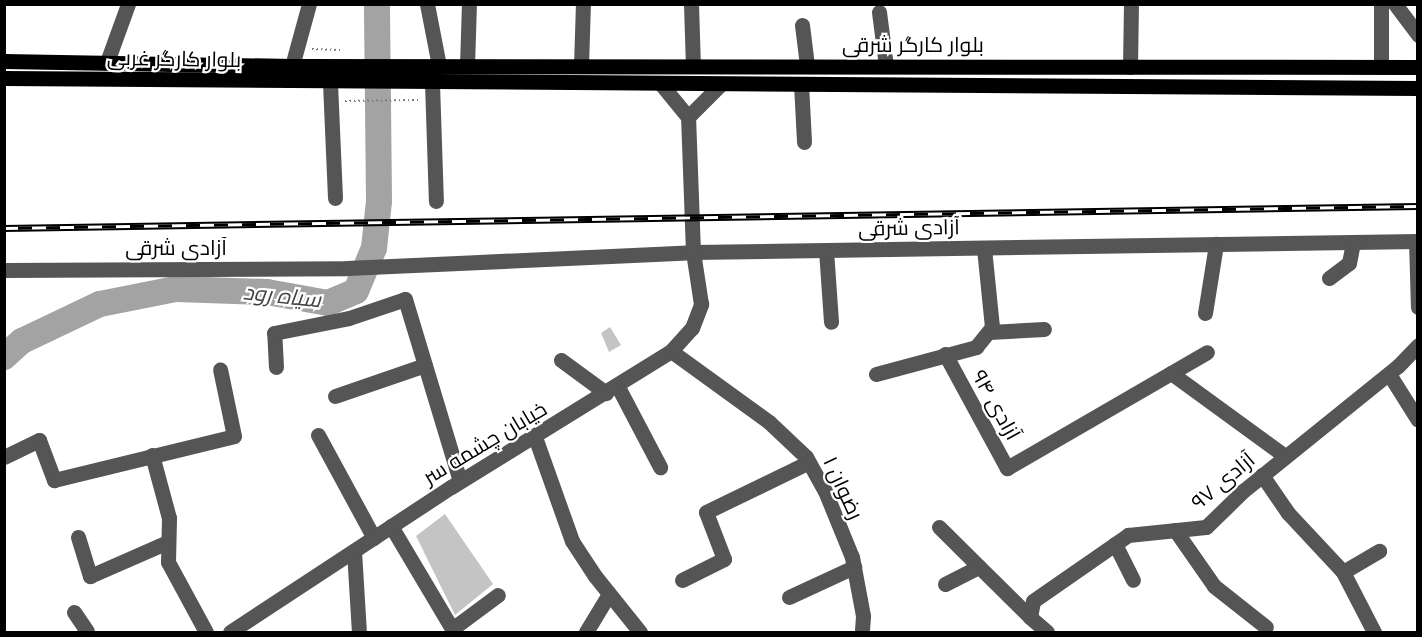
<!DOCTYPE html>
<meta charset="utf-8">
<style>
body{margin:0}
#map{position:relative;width:1422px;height:637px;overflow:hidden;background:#fff;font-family:"Space Grotesk",Cairo,sans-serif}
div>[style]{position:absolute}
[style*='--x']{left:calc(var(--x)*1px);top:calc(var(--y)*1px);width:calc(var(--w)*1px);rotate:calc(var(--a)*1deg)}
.river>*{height:26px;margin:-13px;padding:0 13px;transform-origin:13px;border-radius:13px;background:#a3a3a3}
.building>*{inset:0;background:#c4c4c4}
.path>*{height:2px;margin-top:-1px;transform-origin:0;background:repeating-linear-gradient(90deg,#777 0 1.5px,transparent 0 4.5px)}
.minor>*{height:15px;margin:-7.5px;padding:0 7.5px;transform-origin:7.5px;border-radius:7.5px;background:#555}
.major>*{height:15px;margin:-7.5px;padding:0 7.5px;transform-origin:7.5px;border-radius:7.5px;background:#000}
.rail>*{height:7px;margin-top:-3.5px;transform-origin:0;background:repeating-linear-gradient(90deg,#fff 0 14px,#000 0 28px);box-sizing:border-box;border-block:2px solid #000}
span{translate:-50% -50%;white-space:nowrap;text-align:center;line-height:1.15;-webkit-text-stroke:4.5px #fff;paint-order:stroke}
.street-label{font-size:21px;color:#000}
.water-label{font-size:22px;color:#444;font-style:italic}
.frame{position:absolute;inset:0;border:6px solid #000;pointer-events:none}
</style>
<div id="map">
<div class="river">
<div style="--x:4;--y:357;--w:24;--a:-42"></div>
<div style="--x:22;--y:341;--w:86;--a:-25.4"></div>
<div style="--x:100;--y:304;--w:77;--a:-11.2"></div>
<div style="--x:176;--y:289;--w:91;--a:1.9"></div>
<div style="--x:267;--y:292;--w:62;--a:10.2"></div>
<div style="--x:328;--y:303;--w:30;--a:-23"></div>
<div style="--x:356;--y:291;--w:47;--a:-67.3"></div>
<div style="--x:374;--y:248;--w:47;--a:-83.9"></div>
<div style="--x:379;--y:201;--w:197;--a:-90.6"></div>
</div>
<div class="building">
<div style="clip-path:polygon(610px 327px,621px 345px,609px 352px,601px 333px)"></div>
<div style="clip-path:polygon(445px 514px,493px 584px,455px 615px,416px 536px)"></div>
</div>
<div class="path">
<div style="--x:312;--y:49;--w:28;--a:2"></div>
<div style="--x:345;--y:101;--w:73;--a:-0.8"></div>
</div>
<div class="minor">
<div style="--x:427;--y:4;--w:63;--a:79"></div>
<div style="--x:691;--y:4;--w:62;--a:88.2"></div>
<div style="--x:1395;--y:4;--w:39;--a:53"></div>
<div style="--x:879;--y:12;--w:54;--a:82.6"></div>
<div style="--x:802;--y:25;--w:40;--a:82.9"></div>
<div style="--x:107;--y:62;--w:62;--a:-70.1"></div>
<div style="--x:292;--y:66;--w:64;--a:-74.7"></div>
<div style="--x:467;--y:66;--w:62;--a:-88.2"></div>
<div style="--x:581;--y:66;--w:62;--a:-88.2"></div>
<div style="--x:1130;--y:67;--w:63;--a:-89.1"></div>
<div style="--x:1381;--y:67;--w:63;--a:-90"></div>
<div style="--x:330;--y:83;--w:115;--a:87.5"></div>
<div style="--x:432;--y:83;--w:118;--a:88.1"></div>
<div style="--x:801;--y:84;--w:58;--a:87"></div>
<div style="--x:688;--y:117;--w:47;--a:-45"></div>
<div style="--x:1416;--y:241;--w:66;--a:88.3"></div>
<div style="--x:826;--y:250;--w:72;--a:86"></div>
<div style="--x:4;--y:270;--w:343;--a:-0.3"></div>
<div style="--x:347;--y:268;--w:346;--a:-2.6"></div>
<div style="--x:693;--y:252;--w:725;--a:-0.87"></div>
<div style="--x:1329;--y:278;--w:25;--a:-37"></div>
<div style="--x:1349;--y:263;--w:21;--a:-79"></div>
<div style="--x:1205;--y:313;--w:70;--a:-80.9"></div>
<div style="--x:989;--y:332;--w:55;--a:-3.1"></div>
<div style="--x:671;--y:351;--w:121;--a:35.9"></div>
<div style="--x:769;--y:422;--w:51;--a:43.4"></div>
<div style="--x:806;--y:457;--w:39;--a:61"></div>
<div style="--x:825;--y:491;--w:71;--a:67.8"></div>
<div style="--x:852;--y:557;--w:60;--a:79.4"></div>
<div style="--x:863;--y:616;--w:16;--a:94"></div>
<div style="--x:945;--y:354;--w:130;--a:61.5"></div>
<div style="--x:1007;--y:468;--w:231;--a:-30.1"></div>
<div style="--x:561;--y:360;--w:56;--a:36.3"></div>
<div style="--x:276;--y:367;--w:34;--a:-93"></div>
<div style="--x:274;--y:333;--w:76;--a:-11.3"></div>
<div style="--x:349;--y:318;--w:59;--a:-18.7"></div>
<div style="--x:405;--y:299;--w:190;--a:73.2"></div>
<div style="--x:1171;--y:373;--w:141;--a:36.1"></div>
<div style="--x:876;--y:374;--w:104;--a:-15.1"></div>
<div style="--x:976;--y:347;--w:26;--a:-51"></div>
<div style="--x:992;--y:327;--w:79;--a:-95.8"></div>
<div style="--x:1389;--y:374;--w:54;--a:57.8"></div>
<div style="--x:617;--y:385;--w:93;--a:62.3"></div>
<div style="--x:335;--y:396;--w:95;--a:-19"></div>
<div style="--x:318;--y:435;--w:117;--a:61.5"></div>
<div style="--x:535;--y:437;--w:110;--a:70.4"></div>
<div style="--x:572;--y:541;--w:42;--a:56.7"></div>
<div style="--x:595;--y:576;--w:72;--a:51.2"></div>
<div style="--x:152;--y:455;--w:65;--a:74.9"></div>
<div style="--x:169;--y:518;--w:44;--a:91.3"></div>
<div style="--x:168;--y:562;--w:80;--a:61.5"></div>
<div style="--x:4;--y:457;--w:39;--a:-26"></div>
<div style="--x:39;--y:440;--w:43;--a:69.4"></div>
<div style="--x:54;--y:480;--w:185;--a:-13.7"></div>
<div style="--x:234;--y:436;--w:68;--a:-101.8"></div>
<div style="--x:1262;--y:475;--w:46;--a:55.6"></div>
<div style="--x:1288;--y:513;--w:81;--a:47"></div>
<div style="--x:1343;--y:572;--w:68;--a:62.7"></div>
<div style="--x:391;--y:526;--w:123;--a:59.3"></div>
<div style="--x:939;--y:527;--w:128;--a:44.7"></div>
<div style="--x:1175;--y:530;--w:68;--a:55.1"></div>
<div style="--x:1214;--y:586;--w:66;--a:38.3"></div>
<div style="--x:78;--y:537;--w:41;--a:72.9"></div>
<div style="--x:90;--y:576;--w:85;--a:-23.6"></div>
<div style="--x:1115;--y:544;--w:40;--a:63.4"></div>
<div style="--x:354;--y:551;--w:81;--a:86.5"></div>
<div style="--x:1343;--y:572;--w:42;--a:-30.3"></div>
<div style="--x:682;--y:580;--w:47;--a:-26.6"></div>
<div style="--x:724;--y:559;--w:50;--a:-111"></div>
<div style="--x:706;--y:512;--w:114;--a:-25.9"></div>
<div style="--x:945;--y:584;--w:38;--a:-27"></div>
<div style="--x:789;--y:597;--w:72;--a:-24.8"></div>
<div style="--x:74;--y:612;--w:23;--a:56"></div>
<div style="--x:452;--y:629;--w:57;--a:-36.5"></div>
<div style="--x:230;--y:632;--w:264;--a:-33.3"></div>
<div style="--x:451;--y:487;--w:259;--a:-31.7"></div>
<div style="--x:671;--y:351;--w:31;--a:-48"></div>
<div style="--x:692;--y:328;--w:26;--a:-69"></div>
<div style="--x:701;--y:304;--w:53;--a:-98.7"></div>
<div style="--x:693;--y:252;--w:135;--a:-92.1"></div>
<div style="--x:688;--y:117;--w:43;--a:-129.3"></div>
<div style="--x:586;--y:632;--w:44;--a:-58.8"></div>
<div style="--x:1047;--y:632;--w:23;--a:-139"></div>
<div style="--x:1030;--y:617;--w:16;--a:-79"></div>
<div style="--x:1033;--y:601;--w:116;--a:-34.8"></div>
<div style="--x:1128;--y:535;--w:78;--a:-5.9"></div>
<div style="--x:1206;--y:527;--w:52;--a:-44.2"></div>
<div style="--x:1243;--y:491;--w:199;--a:-38.9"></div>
<div style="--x:1398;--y:366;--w:29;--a:-46"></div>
</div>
<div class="major">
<div style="--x:4;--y:61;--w:288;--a:1"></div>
<div style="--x:292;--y:66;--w:1126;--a:0.05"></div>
<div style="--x:4;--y:78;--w:1414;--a:0.41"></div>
</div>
<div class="rail">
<div style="--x:4;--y:228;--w:1414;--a:-0.89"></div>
</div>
<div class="street-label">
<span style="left:913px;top:45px">بلوار کارگر شرقی</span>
<span style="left:174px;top:59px;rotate:1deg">بلوار کارگر غربی</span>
<span style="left:909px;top:228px;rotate:-1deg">آزادی شرقی</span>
<span style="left:176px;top:248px">آزادی شرقی</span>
<span style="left:996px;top:405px;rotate:61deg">آزادی ۹۴</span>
<span style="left:485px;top:443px;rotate:-31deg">خیابان چشمه سر</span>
<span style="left:1223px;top:481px;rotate:-40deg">آزادی ۹۷</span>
<span style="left:843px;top:488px;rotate:65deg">رضوان ۱</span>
</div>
<div class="water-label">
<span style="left:282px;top:296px;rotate:6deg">سیاه رود</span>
</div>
<div class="frame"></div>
</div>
